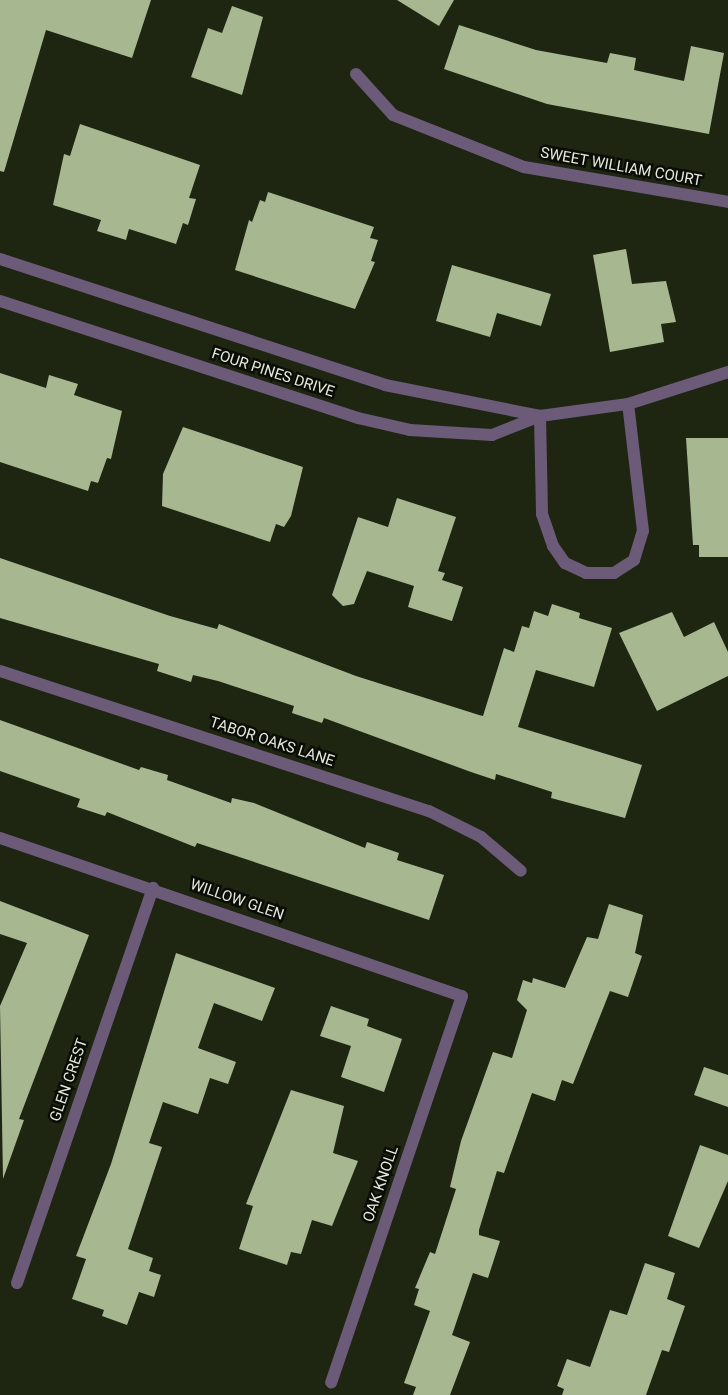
<!DOCTYPE html>
<style>
body{margin:0}
#map{position:relative;width:728px;height:1395px;overflow:hidden;background:#1e2612;font-family:Roboto,sans-serif}
div>[style]{position:absolute}
[style*='--x']{left:calc(var(--x)*1px);top:calc(var(--y)*1px);width:calc(var(--w)*1px);rotate:calc(var(--a)*1deg)}
.building>*{inset:0;background:#a7b790}
.minor>*{height:12px;margin:-6px;padding:0 6px;transform-origin:6px;border-radius:6px;background:#6c5a79}
span{translate:-50% -50%;white-space:nowrap;text-align:center;line-height:1.15;-webkit-text-stroke:5px #0a0d06;paint-order:stroke}
.street-label{font-size:15px;color:#e5eade}
</style>
<div id="map">
<div class="building">
<div style="clip-path:polygon(0 0,151px 0,132px 58px,46px 30px,4px 172px,0 171px)"></div>
<div style="clip-path:polygon(397px 0,454px 0,439px 26px)"></div>
<div style="clip-path:polygon(232px 6px,263px 17px,242px 95px,191px 77px,208px 28px,222px 33px)"></div>
<div style="clip-path:polygon(459px 25px,536px 50px,607px 63px,610px 53px,636px 58px,634px 70px,684px 81px,691px 46px,724px 53px,709px 134px,547px 104px,444px 69px)"></div>
<div style="clip-path:polygon(80px 124px,200px 165px,189px 198px,196px 199px,188px 225px,183px 223px,176px 244px,129px 229px,126px 240px,97px 231px,101px 220px,53px 205px,64px 154px,70px 156px)"></div>
<div style="clip-path:polygon(268px 192px,374px 227px,370px 238px,378px 240px,371px 261px,375px 262px,355px 309px,235px 270px,249px 220px,252px 222px,260px 200px,265px 202px)"></div>
<div style="clip-path:polygon(626px 249px,632px 284px,666px 281px,676px 322px,661px 324px,664px 342px,610px 352px,593px 255px)"></div>
<div style="clip-path:polygon(452px 265px,551px 294px,541px 326px,497px 313px,490px 337px,436px 321px)"></div>
<div style="clip-path:polygon(0 373px,46px 388px,49px 375px,78px 384px,74px 395px,122px 411px,111px 459px,107px 458px,98px 483px,91px 481px,88px 491px,0 462px)"></div>
<div style="clip-path:polygon(183px 427px,303px 467px,291px 516px,284px 527px,276px 524px,270px 542px,162px 506px,163px 474px)"></div>
<div style="clip-path:polygon(686px 438px,728px 438px,728px 557px,699px 557px,699px 545px,693px 545px)"></div>
<div style="clip-path:polygon(397px 498px,456px 517px,438px 571px,445px 573px,442px 580px,463px 587px,452px 621px,408px 607px,414px 586px,367px 571px,354px 604px,343px 606px,332px 595px,358px 517px,388px 527px)"></div>
<div style="clip-path:polygon(0 558px,170px 616px,217px 629px,219px 624px,356px 676px,479px 715px,483px 716px,504px 648px,514px 652px,522px 626px,529px 628px,534px 611px,548px 616px,552px 604px,580px 613px,579px 618px,612px 628px,594px 687px,536px 670px,518px 727px,642px 765px,625px 818px,551px 798px,552px 792px,496px 774px,495px 780px,471px 772px,324px 718px,322px 723px,292px 713px,294px 706px,218px 681px,193px 675px,191px 682px,157px 671px,159px 664px,0 618px)"></div>
<div style="clip-path:polygon(672px 612px,684px 637px,714px 622px,728px 652px,728px 676px,657px 711px,619px 633px)"></div>
<div style="clip-path:polygon(0 720px,139px 770px,141px 767px,168px 775px,167px 780px,231px 803px,232px 798px,254px 803px,365px 848px,367px 842px,399px 853px,397px 860px,444px 875px,429px 920px,197px 843px,195px 847px,107px 812px,105px 816px,77px 807px,80px 799px,0 771px)"></div>
<div style="clip-path:polygon(0 901px,89px 935px,19px 1119px,24px 1120px,3px 1179px,0 1006px,27px 943px,0 934px)"></div>
<div style="clip-path:polygon(609px 904px,643px 915px,635px 953px,642px 956px,628px 997px,610px 991px,573px 1084px,562px 1080px,555px 1101px,532px 1093px,504px 1173px,497px 1171px,479px 1230px,479px 1235px,500px 1241px,488px 1278px,473px 1273px,452px 1335px,470px 1342px,450px 1395px,413px 1395px,416px 1387px,404px 1383px,430px 1311px,414px 1305px,419px 1289px,415px 1288px,430px 1252px,435px 1254px,456px 1189px,450px 1187px,461px 1141px,493px 1052px,512px 1058px,527px 1010px,517px 1000px,523px 980px,532px 983px,533px 978px,565px 988px,587px 937px,598px 939px)"></div>
<div style="clip-path:polygon(176px 953px,275px 988px,262px 1021px,214px 1003px,198px 1048px,236px 1062px,228px 1084px,210px 1078px,198px 1114px,163px 1102px,149px 1143px,162px 1147px,128px 1249px,153px 1258px,149px 1271px,161px 1275px,154px 1297px,139px 1292px,127px 1325px,102px 1316px,104px 1310px,72px 1299px,86px 1259px,76px 1256px,111px 1164px)"></div>
<div style="clip-path:polygon(331px 1006px,369px 1019px,367px 1026px,402px 1039px,384px 1092px,341px 1077px,351px 1046px,320px 1036px)"></div>
<div style="clip-path:polygon(704px 1067px,728px 1075px,728px 1107px,694px 1095px)"></div>
<div style="clip-path:polygon(291px 1090px,344px 1106px,333px 1153px,358px 1161px,332px 1226px,312px 1220px,301px 1254px,291px 1252px,287px 1265px,239px 1249px,253px 1206px,246px 1204px)"></div>
<div style="clip-path:polygon(700px 1145px,728px 1155px,728px 1181px,699px 1248px,668px 1236px)"></div>
<div style="clip-path:polygon(645px 1263px,675px 1273px,667px 1299px,685px 1306px,669px 1352px,662px 1350px,646px 1395px,562px 1395px,564px 1389px,557px 1386px,567px 1359px,590px 1367px,610px 1310px,627px 1315px)"></div>
</div>
<div class="minor">
<div style="--x:356;--y:74;--w:55;--a:47.9"></div>
<div style="--x:393;--y:115;--w:141;--a:21.7"></div>
<div style="--x:524;--y:167;--w:207;--a:9.7"></div>
<div style="--x:0;--y:259;--w:405;--a:18.1"></div>
<div style="--x:385;--y:385;--w:158;--a:11.3"></div>
<div style="--x:0;--y:301;--w:377;--a:18.1"></div>
<div style="--x:358;--y:418;--w:53;--a:13"></div>
<div style="--x:410;--y:430;--w:82;--a:3.5"></div>
<div style="--x:492;--y:435;--w:52;--a:-21.6"></div>
<div style="--x:540;--y:416;--w:89;--a:-7.8"></div>
<div style="--x:628;--y:404;--w:105;--a:-17.7"></div>
<div style="--x:540;--y:416;--w:98;--a:88.8"></div>
<div style="--x:542;--y:514;--w:34;--a:71"></div>
<div style="--x:553;--y:546;--w:21;--a:55"></div>
<div style="--x:565;--y:563;--w:23;--a:25"></div>
<div style="--x:586;--y:573;--w:28;--a:0"></div>
<div style="--x:614;--y:573;--w:24;--a:-33"></div>
<div style="--x:634;--y:560;--w:30;--a:-73"></div>
<div style="--x:643;--y:531;--w:128;--a:-96.7"></div>
<div style="--x:0;--y:671;--w:451;--a:18.1"></div>
<div style="--x:429;--y:811;--w:58;--a:26.6"></div>
<div style="--x:481;--y:837;--w:52;--a:40.4"></div>
<div style="--x:0;--y:838;--w:488;--a:18.9"></div>
<div style="--x:462;--y:996;--w:408;--a:108.7"></div>
<div style="--x:17;--y:1283;--w:418;--a:-71"></div>
</div>
<div class="street-label">
<span style="left:621px;top:167px;rotate:10deg">SWEET WILLIAM COURT</span>
<span style="left:273px;top:373px;rotate:18deg">FOUR PINES DRIVE</span>
<span style="left:272px;top:742px;rotate:18deg">TABOR OAKS LANE</span>
<span style="left:237px;top:900px;rotate:19deg">WILLOW GLEN</span>
<span style="left:69px;top:1080px;rotate:-71deg">GLEN CREST</span>
<span style="left:381px;top:1184px;rotate:-71deg">OAK KNOLL</span>
</div>
</div>
